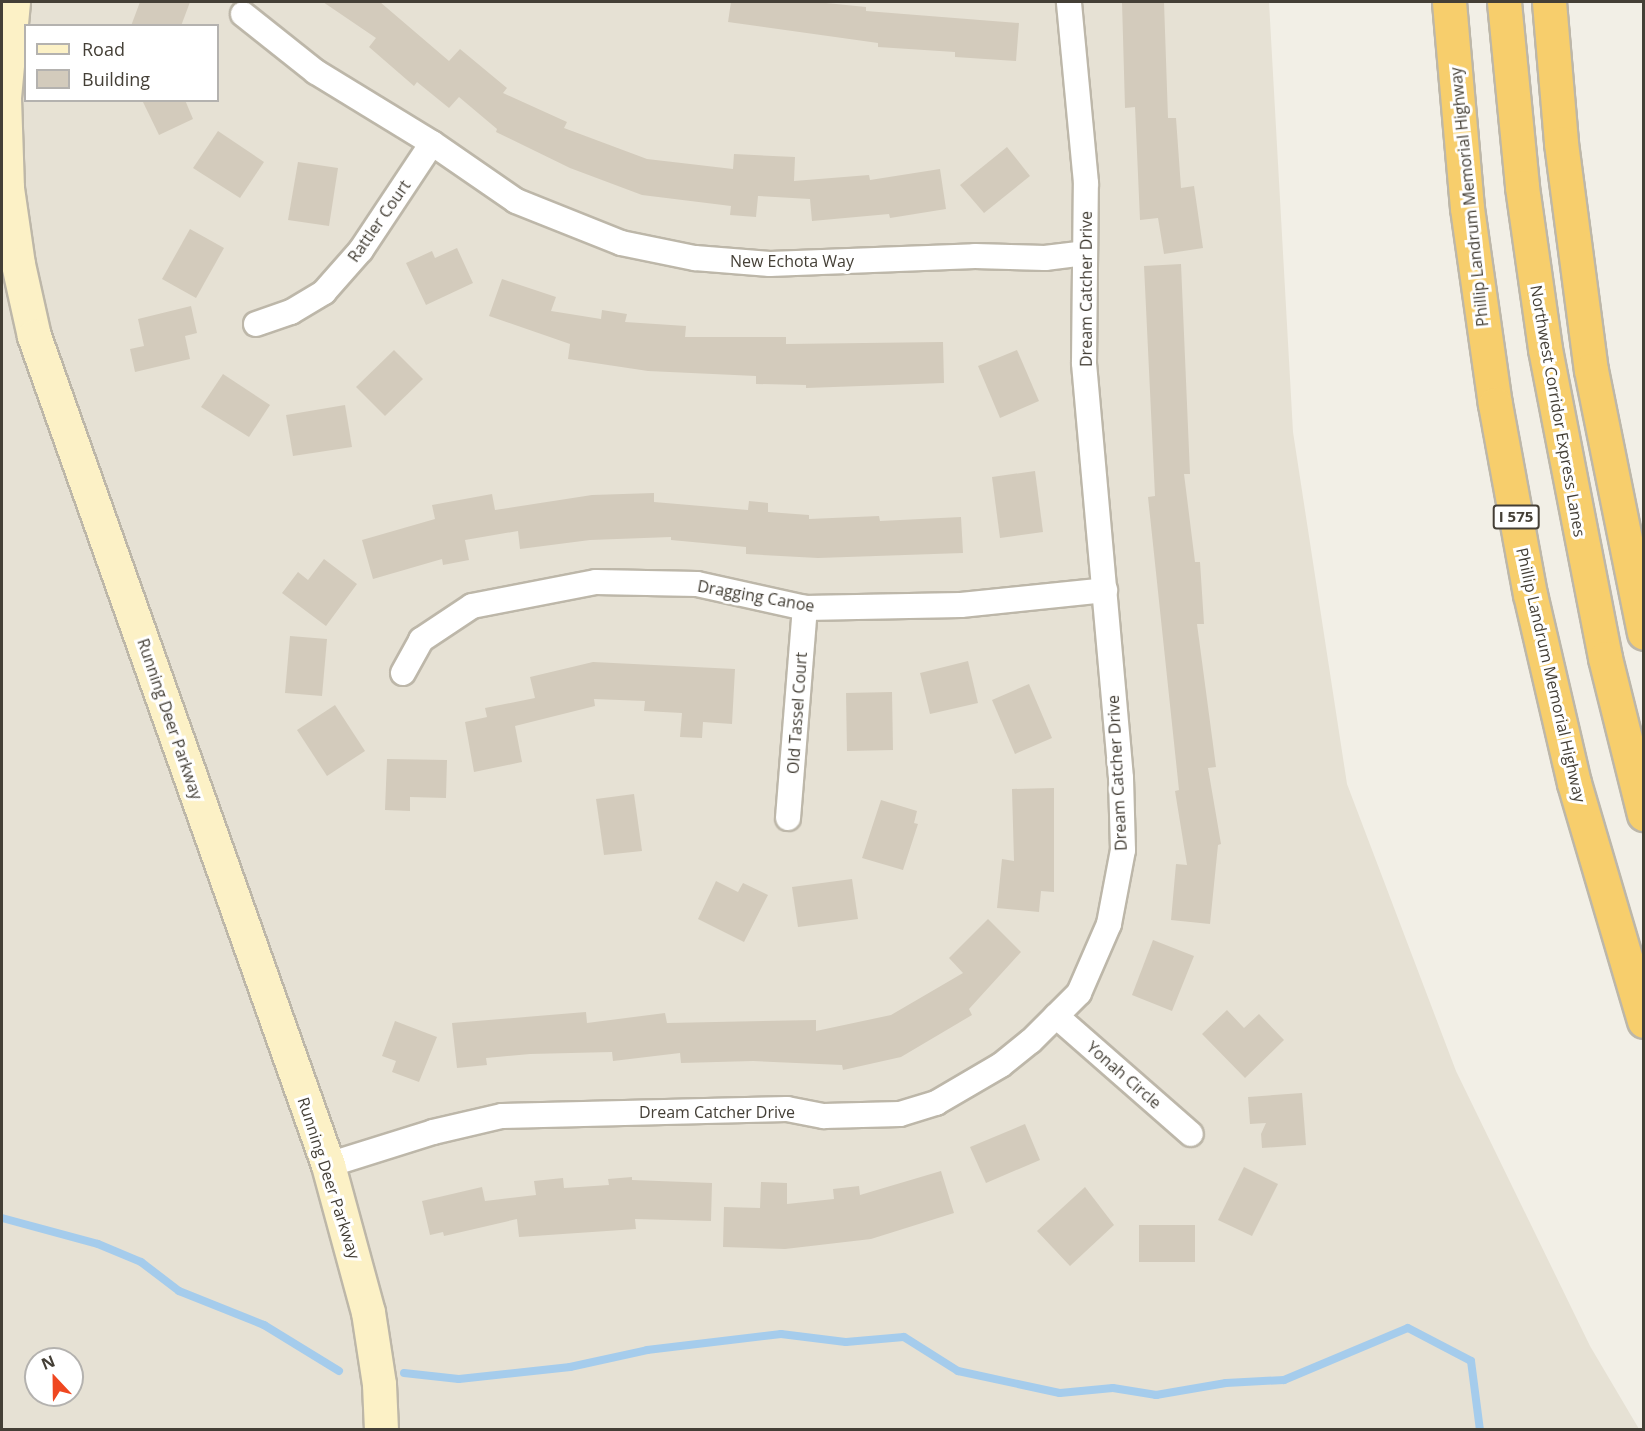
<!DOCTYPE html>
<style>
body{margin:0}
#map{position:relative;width:1645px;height:1431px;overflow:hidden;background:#f2efe6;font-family:"Open Sans",sans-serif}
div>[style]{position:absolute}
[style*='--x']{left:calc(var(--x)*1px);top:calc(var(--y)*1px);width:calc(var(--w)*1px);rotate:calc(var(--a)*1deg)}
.residential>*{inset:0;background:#e6e1d4}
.stream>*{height:8px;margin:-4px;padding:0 4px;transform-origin:4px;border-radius:4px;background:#a5ccec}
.building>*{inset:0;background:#d3cbbc}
.roads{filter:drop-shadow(2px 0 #bdb7a9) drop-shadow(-2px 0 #bdb7a9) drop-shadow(0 2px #bdb7a9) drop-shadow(0 -2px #bdb7a9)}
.street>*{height:24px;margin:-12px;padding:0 12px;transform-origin:12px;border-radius:12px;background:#fff}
.secondary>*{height:33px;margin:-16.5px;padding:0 16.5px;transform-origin:16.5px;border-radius:16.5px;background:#fcf1c6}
.highway>*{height:33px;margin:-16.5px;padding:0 16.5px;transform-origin:16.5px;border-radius:16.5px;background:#f7ce6c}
span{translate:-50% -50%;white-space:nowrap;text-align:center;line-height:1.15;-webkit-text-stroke:6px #fff;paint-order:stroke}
.shield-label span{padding:2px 4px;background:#fff;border:2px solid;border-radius:4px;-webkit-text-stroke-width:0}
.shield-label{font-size:15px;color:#443f36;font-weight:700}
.street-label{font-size:16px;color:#443f36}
.frame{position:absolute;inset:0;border:3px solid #443f36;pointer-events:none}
.legend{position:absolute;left:24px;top:24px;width:195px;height:78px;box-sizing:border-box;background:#fff;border:2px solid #b4b2af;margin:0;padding:8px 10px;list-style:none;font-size:18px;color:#443f36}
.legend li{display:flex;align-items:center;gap:12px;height:30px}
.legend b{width:30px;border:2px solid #b4b2af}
.north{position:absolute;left:24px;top:1347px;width:60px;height:60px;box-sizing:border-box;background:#fff;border:2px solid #b4b2af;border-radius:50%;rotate:338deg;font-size:16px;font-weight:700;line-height:24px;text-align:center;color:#443f36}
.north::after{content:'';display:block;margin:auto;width:21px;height:27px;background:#ef4720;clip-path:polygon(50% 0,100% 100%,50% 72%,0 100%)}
</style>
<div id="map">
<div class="residential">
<div style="clip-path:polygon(evenodd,2px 2px,1269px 2px,1293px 432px,1347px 784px,1456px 1071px,1590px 1346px,1639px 1429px,2px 1430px,2px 2px,26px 26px,218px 26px,218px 100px,26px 100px,26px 26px,2px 2px,36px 1359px,72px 1359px,72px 1395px,36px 1395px,36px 1359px)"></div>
</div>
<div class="stream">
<div style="--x:2;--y:1218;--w:99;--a:15.2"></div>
<div style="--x:98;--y:1244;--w:47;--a:22.7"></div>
<div style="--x:141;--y:1262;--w:48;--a:37.3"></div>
<div style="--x:179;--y:1291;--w:92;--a:21.8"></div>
<div style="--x:264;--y:1325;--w:88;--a:31.5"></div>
<div style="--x:404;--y:1373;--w:55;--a:6.2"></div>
<div style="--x:459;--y:1379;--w:112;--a:-6.2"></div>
<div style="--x:570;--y:1367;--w:79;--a:-12.4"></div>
<div style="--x:647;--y:1350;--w:135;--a:-6.8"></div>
<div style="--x:781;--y:1334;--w:65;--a:7"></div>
<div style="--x:846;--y:1342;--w:58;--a:-4.9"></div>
<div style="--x:904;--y:1337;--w:64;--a:32.2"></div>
<div style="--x:958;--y:1371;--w:104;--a:12.2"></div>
<div style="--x:1060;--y:1393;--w:53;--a:-5.4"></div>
<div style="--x:1113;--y:1388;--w:44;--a:9.2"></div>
<div style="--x:1156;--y:1395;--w:71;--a:-9.7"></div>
<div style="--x:1226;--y:1383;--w:58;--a:-3"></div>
<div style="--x:1284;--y:1380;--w:134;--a:-22.8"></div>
<div style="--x:1408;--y:1328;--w:71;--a:27.6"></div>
<div style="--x:1471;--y:1361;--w:70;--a:82.6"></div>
</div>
<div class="building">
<div style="clip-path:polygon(140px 2px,190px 2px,181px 26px,131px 26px)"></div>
<div style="clip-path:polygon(323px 2px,380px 2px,449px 61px,460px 49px,507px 88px,503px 93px,567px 122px,564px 128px,647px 159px,733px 169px,734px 154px,795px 157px,794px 181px,869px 175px,870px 180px,940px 169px,946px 209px,890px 218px,889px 214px,812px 221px,810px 199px,758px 196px,756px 217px,730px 215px,731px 206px,642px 195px,570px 168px,496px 132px,497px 129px,459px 97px,449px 108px,417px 82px,414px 86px,369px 47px,376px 38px)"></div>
<div style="clip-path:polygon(731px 2px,816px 2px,866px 7px,866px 11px,1019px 23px,1016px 61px,955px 57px,955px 52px,878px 47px,878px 43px,728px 22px)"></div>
<div style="clip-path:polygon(1122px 2px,1164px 2px,1168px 118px,1176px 118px,1181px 188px,1194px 186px,1203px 248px,1164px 254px,1158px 218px,1140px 220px,1135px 107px,1125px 108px)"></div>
<div style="clip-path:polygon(142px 100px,185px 100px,193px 119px,159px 135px)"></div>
<div style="clip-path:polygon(218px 131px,264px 162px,240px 198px,193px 168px)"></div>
<div style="clip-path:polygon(1007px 147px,1030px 176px,984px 213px,960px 185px)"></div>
<div style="clip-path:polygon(298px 162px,338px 168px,329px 226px,288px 220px)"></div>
<div style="clip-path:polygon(190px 229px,224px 248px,196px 298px,162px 279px)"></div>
<div style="clip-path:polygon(457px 248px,473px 283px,426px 305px,406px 263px,432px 251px,435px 258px)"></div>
<div style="clip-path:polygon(1181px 264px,1190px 474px,1184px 474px,1195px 562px,1200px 562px,1204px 624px,1197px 624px,1216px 767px,1208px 768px,1221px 844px,1218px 845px,1210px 924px,1171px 920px,1176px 864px,1187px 865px,1175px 791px,1179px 790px,1148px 497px,1155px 496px,1144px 266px)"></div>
<div style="clip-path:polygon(502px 279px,556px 297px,551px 311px,601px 319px,602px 310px,627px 314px,625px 322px,686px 326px,685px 337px,786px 337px,786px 344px,943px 342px,944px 383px,806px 388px,806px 385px,756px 384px,756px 376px,648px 371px,568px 359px,570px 344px,489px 316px)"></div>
<div style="clip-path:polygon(191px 306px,197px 333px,185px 336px,190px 359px,135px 372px,130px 349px,144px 346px,138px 319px)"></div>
<div style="clip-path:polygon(394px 350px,423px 379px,385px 416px,356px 387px)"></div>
<div style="clip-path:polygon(1017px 350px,1039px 401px,1000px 418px,978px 366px)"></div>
<div style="clip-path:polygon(223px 374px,270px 405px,249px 437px,201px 407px)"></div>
<div style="clip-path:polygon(345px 405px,352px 447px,293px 456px,286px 415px)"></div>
<div style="clip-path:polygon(1035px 471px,1043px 532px,1000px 538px,992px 477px)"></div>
<div style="clip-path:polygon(654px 493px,654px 502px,748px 510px,749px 501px,768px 503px,768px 512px,809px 515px,809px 519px,879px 516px,880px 521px,961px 517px,963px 553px,818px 558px,746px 554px,746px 547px,671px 540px,671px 537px,590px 540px,520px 549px,518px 531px,465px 540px,469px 560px,443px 565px,442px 559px,373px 579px,362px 540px,435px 519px,432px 505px,492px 494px,495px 510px,592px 495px)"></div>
<div style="clip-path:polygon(324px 559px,357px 584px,326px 626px,282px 593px,298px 572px,308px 580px)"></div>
<div style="clip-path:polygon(290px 636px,327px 639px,322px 696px,285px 693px)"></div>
<div style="clip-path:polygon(968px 661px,978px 703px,930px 714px,920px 673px)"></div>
<div style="clip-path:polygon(593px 662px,735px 669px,732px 724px,703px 722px,702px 738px,680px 737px,682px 713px,644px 711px,645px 701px,594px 699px,595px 706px,515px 726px,522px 762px,474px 772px,465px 722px,487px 717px,485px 708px,535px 698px,530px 677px)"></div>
<div style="clip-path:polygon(1029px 684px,1052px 738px,1015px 754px,992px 700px)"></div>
<div style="clip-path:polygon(892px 692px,893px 750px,847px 751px,846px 693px)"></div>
<div style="clip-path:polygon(335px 705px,365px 751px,327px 776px,297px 730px)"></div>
<div style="clip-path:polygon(387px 759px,447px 760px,446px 798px,410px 797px,410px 811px,385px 810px)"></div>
<div style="clip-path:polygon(1054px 788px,1054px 892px,1041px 891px,1039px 912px,997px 908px,1002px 859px,1014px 861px,1012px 789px)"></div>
<div style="clip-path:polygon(634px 794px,642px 851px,604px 855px,596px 799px)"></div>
<div style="clip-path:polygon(881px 800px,917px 811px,914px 823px,918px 824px,903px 870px,862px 858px)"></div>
<div style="clip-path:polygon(852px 879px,858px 919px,798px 927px,792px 887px)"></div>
<div style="clip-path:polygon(716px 881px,738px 892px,743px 883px,768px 895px,744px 942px,698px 919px)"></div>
<div style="clip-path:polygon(988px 919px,1021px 952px,969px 1009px,972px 1015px,901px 1057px,843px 1070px,842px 1065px,753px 1061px,681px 1063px,680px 1053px,613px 1061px,612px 1052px,530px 1054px,486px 1058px,487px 1065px,457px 1068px,452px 1023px,586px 1012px,587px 1023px,665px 1013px,667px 1023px,816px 1020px,816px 1031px,891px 1015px,963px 973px,949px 958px)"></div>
<div style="clip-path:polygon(1153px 940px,1194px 956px,1172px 1011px,1132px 995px)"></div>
<div style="clip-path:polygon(1227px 1010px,1244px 1028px,1259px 1014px,1284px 1040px,1245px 1078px,1202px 1034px)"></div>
<div style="clip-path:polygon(395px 1021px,437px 1037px,419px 1082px,392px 1072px,396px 1061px,382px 1056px)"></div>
<div style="clip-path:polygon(1302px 1093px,1306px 1145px,1262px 1148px,1261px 1134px,1266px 1123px,1250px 1124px,1248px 1097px)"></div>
<div style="clip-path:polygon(1025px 1124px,1040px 1160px,986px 1183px,970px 1147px)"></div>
<div style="clip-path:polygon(1244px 1167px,1278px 1184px,1252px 1236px,1218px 1220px)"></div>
<div style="clip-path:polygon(941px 1171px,954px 1213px,871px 1239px,785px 1249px,723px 1247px,724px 1207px,760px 1208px,761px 1182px,787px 1183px,787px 1204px,834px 1199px,833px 1189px,859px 1186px,860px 1195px)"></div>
<div style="clip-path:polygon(632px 1177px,632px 1180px,712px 1183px,711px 1221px,635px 1219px,636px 1229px,519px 1237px,517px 1219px,444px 1236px,443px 1232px,430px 1235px,422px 1201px,482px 1187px,485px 1201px,536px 1195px,534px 1181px,563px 1178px,564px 1188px,609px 1185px,608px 1179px)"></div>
<div style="clip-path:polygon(1085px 1187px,1114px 1225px,1070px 1266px,1037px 1231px)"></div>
<div style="clip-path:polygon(1139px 1225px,1195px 1225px,1195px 1262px,1139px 1262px)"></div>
</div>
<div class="roads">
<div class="street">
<div style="--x:243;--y:14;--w:93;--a:38.5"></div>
<div style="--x:316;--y:72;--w:136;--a:31.5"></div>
<div style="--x:432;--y:143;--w:102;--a:34.6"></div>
<div style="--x:516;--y:201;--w:113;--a:21.8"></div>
<div style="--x:621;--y:243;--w:76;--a:11.5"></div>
<div style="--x:695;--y:258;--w:75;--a:4.6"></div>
<div style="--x:770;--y:264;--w:205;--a:-2.2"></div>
<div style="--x:975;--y:256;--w:70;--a:1.6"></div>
<div style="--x:1045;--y:258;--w:40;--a:-7.1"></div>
<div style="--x:256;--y:324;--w:37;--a:-19"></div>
<div style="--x:291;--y:312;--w:39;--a:-31"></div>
<div style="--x:324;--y:292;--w:56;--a:-48.6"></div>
<div style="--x:361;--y:250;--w:128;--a:-56.4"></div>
<div style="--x:403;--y:673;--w:38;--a:-61"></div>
<div style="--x:421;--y:640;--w:61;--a:-33.7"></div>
<div style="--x:472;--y:606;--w:126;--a:-11"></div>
<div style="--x:596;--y:582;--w:101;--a:1.1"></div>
<div style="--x:697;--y:584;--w:111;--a:12.5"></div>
<div style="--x:805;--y:608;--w:156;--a:-1.1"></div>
<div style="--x:961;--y:605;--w:145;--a:-5.9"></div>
<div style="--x:788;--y:818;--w:211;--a:-85.4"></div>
<div style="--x:1056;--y:1016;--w:179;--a:41.2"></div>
<div style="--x:328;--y:1165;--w:110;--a:-17.4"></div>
<div style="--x:433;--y:1132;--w:71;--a:-13.1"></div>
<div style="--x:502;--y:1116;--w:285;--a:-1.4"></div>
<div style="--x:787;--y:1109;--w:38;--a:11"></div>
<div style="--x:824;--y:1116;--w:76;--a:-1.5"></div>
<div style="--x:900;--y:1114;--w:38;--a:-17"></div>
<div style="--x:936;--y:1103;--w:75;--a:-30.3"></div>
<div style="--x:1001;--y:1065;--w:38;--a:-39"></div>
<div style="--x:1031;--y:1041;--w:68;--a:-45"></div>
<div style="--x:1079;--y:993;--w:75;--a:-66.5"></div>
<div style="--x:1109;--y:924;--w:75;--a:-79.3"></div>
<div style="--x:1123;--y:850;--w:72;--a:-91.6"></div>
<div style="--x:1121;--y:778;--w:417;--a:-95.1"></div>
<div style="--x:1084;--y:363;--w:180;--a:-89.4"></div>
<div style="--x:1086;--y:183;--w:182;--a:-95.4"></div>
</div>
<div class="secondary">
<div style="--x:13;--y:2;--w:96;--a:95.4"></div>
<div style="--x:4;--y:98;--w:90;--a:88.1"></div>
<div style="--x:7;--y:188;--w:77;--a:81.8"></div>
<div style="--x:18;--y:264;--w:74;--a:77.5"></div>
<div style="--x:34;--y:336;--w:880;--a:70.47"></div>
<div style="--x:328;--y:1165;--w:152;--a:74.8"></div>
<div style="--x:368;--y:1312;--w:73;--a:81.3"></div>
<div style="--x:379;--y:1384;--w:46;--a:87.5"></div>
</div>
<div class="highway">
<div style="--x:1449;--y:2;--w:207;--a:85"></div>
<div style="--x:1467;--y:208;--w:198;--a:81.9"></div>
<div style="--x:1495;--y:404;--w:193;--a:79.6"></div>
<div style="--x:1530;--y:594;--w:194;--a:76.9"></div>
<div style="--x:1574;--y:783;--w:248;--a:73.6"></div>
<div style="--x:1504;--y:2;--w:186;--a:84.4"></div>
<div style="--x:1522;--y:187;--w:164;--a:81.9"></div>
<div style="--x:1545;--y:349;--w:315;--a:79"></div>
<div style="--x:1605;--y:658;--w:161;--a:76"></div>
<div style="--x:1549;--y:2;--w:142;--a:85.1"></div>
<div style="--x:1561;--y:143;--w:229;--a:82.5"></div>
<div style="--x:1591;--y:370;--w:268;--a:78.6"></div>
</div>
</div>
<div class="shield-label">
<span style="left:1516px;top:517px">I 575</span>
</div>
<div class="street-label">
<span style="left:1469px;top:197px;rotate:-96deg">Phillip Landrum Memorial Highway</span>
<span style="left:379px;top:221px;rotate:-55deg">Rattler Court</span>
<span style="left:792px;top:261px">New Echota Way</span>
<span style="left:1086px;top:289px;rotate:-90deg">Dream Catcher Drive</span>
<span style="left:1558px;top:411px;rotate:80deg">Northwest Corridor Express Lanes</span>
<span style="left:756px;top:596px;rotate:10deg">Dragging Canoe</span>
<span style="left:1551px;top:675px;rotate:77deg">Phillip Landrum Memorial Highway</span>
<span style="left:797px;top:713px;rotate:-86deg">Old Tassel Court</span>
<span style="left:170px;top:719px;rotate:71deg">Running Deer Parkway</span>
<span style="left:1117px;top:773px;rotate:-93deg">Dream Catcher Drive</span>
<span style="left:1124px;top:1075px;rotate:41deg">Yonah Circle</span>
<span style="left:717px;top:1112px">Dream Catcher Drive</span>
<span style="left:329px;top:1178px;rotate:72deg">Running Deer Parkway</span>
</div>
<div class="frame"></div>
<ul class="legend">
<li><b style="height:8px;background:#fcf1c6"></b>Road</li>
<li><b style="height:16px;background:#d3cbbc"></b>Building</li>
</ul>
<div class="north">N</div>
</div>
